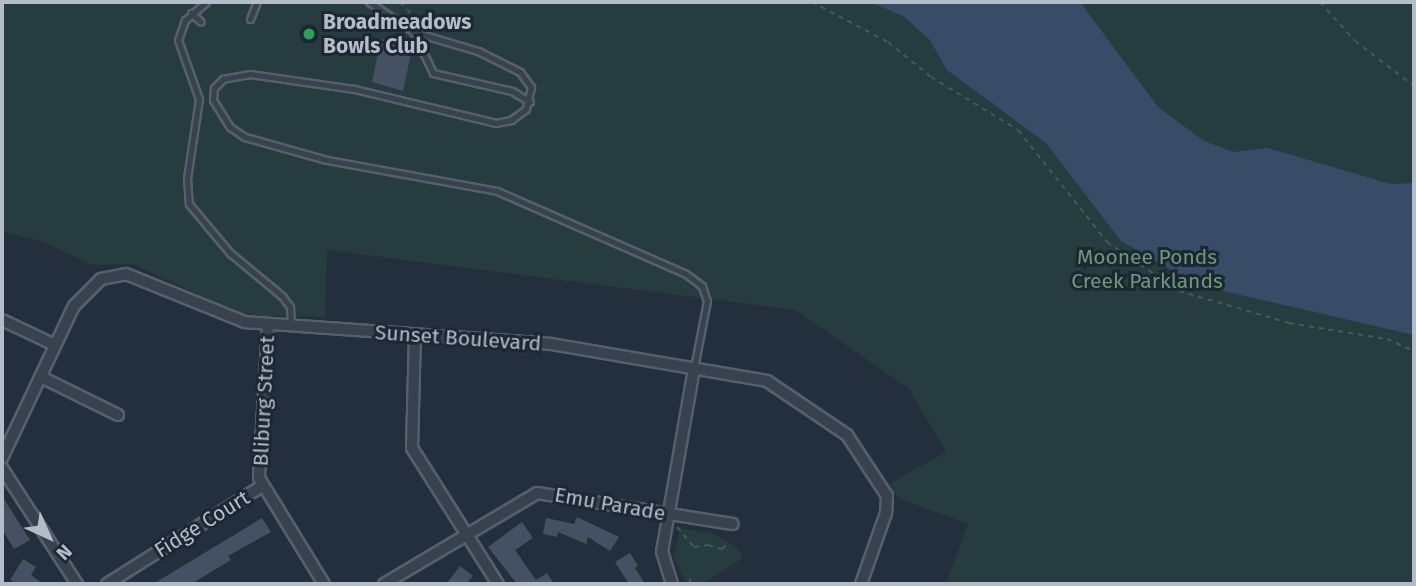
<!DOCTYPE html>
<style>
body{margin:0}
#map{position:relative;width:1416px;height:586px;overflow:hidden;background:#242f3e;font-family:"Fira Sans",sans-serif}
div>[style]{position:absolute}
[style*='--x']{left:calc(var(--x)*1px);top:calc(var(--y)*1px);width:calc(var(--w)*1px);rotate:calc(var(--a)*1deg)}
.green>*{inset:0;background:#263c3f}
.water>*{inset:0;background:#394c67}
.building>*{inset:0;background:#455162}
.path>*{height:2px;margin-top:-1px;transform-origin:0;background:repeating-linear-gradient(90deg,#44595c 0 5px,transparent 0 10px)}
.roads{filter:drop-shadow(2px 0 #565f6c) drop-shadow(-2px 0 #565f6c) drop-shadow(0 2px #565f6c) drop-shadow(0 -2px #565f6c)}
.service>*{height:5px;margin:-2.5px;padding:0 2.5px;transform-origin:2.5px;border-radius:2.5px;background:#38414e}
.minor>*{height:10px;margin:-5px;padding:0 5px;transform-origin:5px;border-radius:5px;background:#38414e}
.dots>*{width:19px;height:19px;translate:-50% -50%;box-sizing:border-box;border:4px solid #1d2633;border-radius:50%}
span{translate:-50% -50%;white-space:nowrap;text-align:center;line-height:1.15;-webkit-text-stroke:6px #1d2633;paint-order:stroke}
.poi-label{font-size:21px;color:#b4bcc9;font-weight:700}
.left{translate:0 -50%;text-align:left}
.park-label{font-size:21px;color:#6b9a76}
.street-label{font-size:21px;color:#b4bcc9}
.frame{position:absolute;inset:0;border:4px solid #b4bcc9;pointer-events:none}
.north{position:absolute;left:14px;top:502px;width:70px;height:70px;-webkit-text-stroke:5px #1d2633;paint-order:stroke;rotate:135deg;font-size:19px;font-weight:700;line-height:28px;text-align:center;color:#b4bcc9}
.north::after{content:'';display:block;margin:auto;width:24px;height:32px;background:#b4bcc9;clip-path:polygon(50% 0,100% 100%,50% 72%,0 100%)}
</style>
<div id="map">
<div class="green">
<div style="clip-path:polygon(2px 2px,1414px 2px,1414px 584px,946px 584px,968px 524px,898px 498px,889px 484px,946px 452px,908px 388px,795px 310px,327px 250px,325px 317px,260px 316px,234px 311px,133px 264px,92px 265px,46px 243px,2px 231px)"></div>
<div style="clip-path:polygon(680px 528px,712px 533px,735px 546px,743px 558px,703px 584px,686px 584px,674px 558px)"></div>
</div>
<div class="water">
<div style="clip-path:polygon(870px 2px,1080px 2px,1158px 107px,1204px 141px,1233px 152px,1267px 148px,1391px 184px,1414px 183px,1414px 335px,1198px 285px,1121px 241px,1046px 143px,947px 70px,930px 40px,903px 16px)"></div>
</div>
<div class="building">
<div style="clip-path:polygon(381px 39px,412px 49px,403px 91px,372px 82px)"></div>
<div style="clip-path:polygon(2px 496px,30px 540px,14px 549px,2px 529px)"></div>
<div style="clip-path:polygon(577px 517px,619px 537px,610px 551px,588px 537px,586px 544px,558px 532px,557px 537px,543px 534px,546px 518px,574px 524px)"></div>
<div style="clip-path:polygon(262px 518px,271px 532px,228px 556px,231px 560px,191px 584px,153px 584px)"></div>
<div style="clip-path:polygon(522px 522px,533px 538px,515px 550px,536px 580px,547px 573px,554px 584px,517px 584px,488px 547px)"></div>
<div style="clip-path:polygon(630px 553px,638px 566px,635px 568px,645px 584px,629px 584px,615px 562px)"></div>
<div style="clip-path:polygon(23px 559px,36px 567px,31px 575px,43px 584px,17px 584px,10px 580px)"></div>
<div style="clip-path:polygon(460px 566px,473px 576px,466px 584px,446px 584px)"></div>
</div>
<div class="path">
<div style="--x:400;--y:2;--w:30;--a:46"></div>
<div style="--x:812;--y:2;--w:86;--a:27.8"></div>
<div style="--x:888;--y:42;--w:55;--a:39.1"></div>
<div style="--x:931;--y:77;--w:102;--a:31.3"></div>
<div style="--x:1018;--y:130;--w:143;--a:51.5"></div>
<div style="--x:1107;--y:242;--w:87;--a:34.2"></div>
<div style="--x:1179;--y:291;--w:115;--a:16.2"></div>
<div style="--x:1289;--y:323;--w:99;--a:9.3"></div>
<div style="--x:1387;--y:339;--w:30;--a:24"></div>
<div style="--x:1320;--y:2;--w:52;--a:48.1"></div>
<div style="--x:1355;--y:41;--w:74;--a:37.3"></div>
<div style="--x:677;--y:527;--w:26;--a:50"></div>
<div style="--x:694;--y:547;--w:14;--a:-8"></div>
<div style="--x:708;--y:545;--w:15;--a:16"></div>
<div style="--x:722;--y:549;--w:8;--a:-40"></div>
<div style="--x:689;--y:584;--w:9;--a:-72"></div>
</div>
<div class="roads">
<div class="service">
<div style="--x:206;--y:2;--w:28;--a:139"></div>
<div style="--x:185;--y:20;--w:21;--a:109"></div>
<div style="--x:178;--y:40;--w:63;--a:70.4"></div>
<div style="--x:199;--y:99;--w:80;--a:98.6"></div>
<div style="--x:187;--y:178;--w:26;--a:86"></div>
<div style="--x:189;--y:204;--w:64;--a:50.1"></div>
<div style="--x:230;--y:253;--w:67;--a:39.6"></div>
<div style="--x:282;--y:296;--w:14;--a:54"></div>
<div style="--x:290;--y:307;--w:17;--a:87"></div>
<div style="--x:369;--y:2;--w:54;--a:33.7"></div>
<div style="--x:414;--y:32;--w:67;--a:16.5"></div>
<div style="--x:478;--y:51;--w:47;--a:26.6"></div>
<div style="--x:520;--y:72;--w:19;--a:54"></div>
<div style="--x:531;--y:87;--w:23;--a:103"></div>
<div style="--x:526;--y:109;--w:19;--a:144"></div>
<div style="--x:511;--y:120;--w:15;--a:169"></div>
<div style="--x:496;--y:123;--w:146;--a:-166.5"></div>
<div style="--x:354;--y:89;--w:105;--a:-171.8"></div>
<div style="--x:250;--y:74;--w:27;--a:170"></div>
<div style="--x:223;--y:79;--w:13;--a:135"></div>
<div style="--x:214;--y:88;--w:12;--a:95"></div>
<div style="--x:213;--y:100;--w:32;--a:58"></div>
<div style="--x:230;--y:127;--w:18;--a:34"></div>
<div style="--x:245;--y:137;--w:85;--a:15.7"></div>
<div style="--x:327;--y:160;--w:173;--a:10.3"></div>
<div style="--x:497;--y:191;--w:206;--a:23.7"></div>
<div style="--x:686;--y:274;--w:20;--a:37"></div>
<div style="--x:702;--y:286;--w:16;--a:72"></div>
<div style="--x:707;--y:301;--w:68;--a:101"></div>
<div style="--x:191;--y:13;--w:13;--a:42"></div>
<div style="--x:250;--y:19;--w:18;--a:-68"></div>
<div style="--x:414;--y:33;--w:44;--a:64.6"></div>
<div style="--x:433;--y:73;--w:81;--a:12.8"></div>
<div style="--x:512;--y:91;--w:21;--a:31"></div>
</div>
<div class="minor">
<div style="--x:2;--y:320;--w:59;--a:25.3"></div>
<div style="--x:268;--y:325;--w:153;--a:93.4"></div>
<div style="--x:259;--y:478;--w:124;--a:58.5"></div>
<div style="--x:415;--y:334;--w:114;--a:91.5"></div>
<div style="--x:412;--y:448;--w:161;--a:57.7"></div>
<div style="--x:41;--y:377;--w:86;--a:26.3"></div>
<div style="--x:2;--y:458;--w:168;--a:-64.7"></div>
<div style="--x:74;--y:306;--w:38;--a:-45"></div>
<div style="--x:101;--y:279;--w:25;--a:-11"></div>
<div style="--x:126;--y:274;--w:128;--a:22"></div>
<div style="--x:245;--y:322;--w:307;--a:4.1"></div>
<div style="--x:551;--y:344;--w:219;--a:9.7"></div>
<div style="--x:767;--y:381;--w:97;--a:34"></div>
<div style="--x:847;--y:435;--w:73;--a:56.7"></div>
<div style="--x:887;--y:496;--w:17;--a:93"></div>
<div style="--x:886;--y:513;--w:75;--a:109.4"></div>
<div style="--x:2;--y:468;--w:138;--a:57.1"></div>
<div style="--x:107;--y:584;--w:183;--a:-32.3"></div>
<div style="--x:384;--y:584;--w:178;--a:-30.7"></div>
<div style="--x:537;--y:493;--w:198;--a:9"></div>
<div style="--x:672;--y:584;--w:34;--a:-107"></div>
<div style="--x:662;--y:552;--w:187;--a:-80.1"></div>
</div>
</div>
<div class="dots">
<div style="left:309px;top:34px;background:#2e9e5b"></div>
</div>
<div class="poi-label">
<span class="left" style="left:323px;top:34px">Broadmeadows<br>Bowls Club</span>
</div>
<div class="park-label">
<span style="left:1147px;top:269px">Moonee Ponds<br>Creek Parklands</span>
</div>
<div class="street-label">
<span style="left:458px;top:338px;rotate:4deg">Sunset Boulevard</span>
<span style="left:264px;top:401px;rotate:-87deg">Bliburg Street</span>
<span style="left:610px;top:504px;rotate:10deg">Emu Parade</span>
<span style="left:202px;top:524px;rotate:-32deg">Fidge Court</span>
</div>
<div class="frame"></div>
<div class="north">N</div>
</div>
